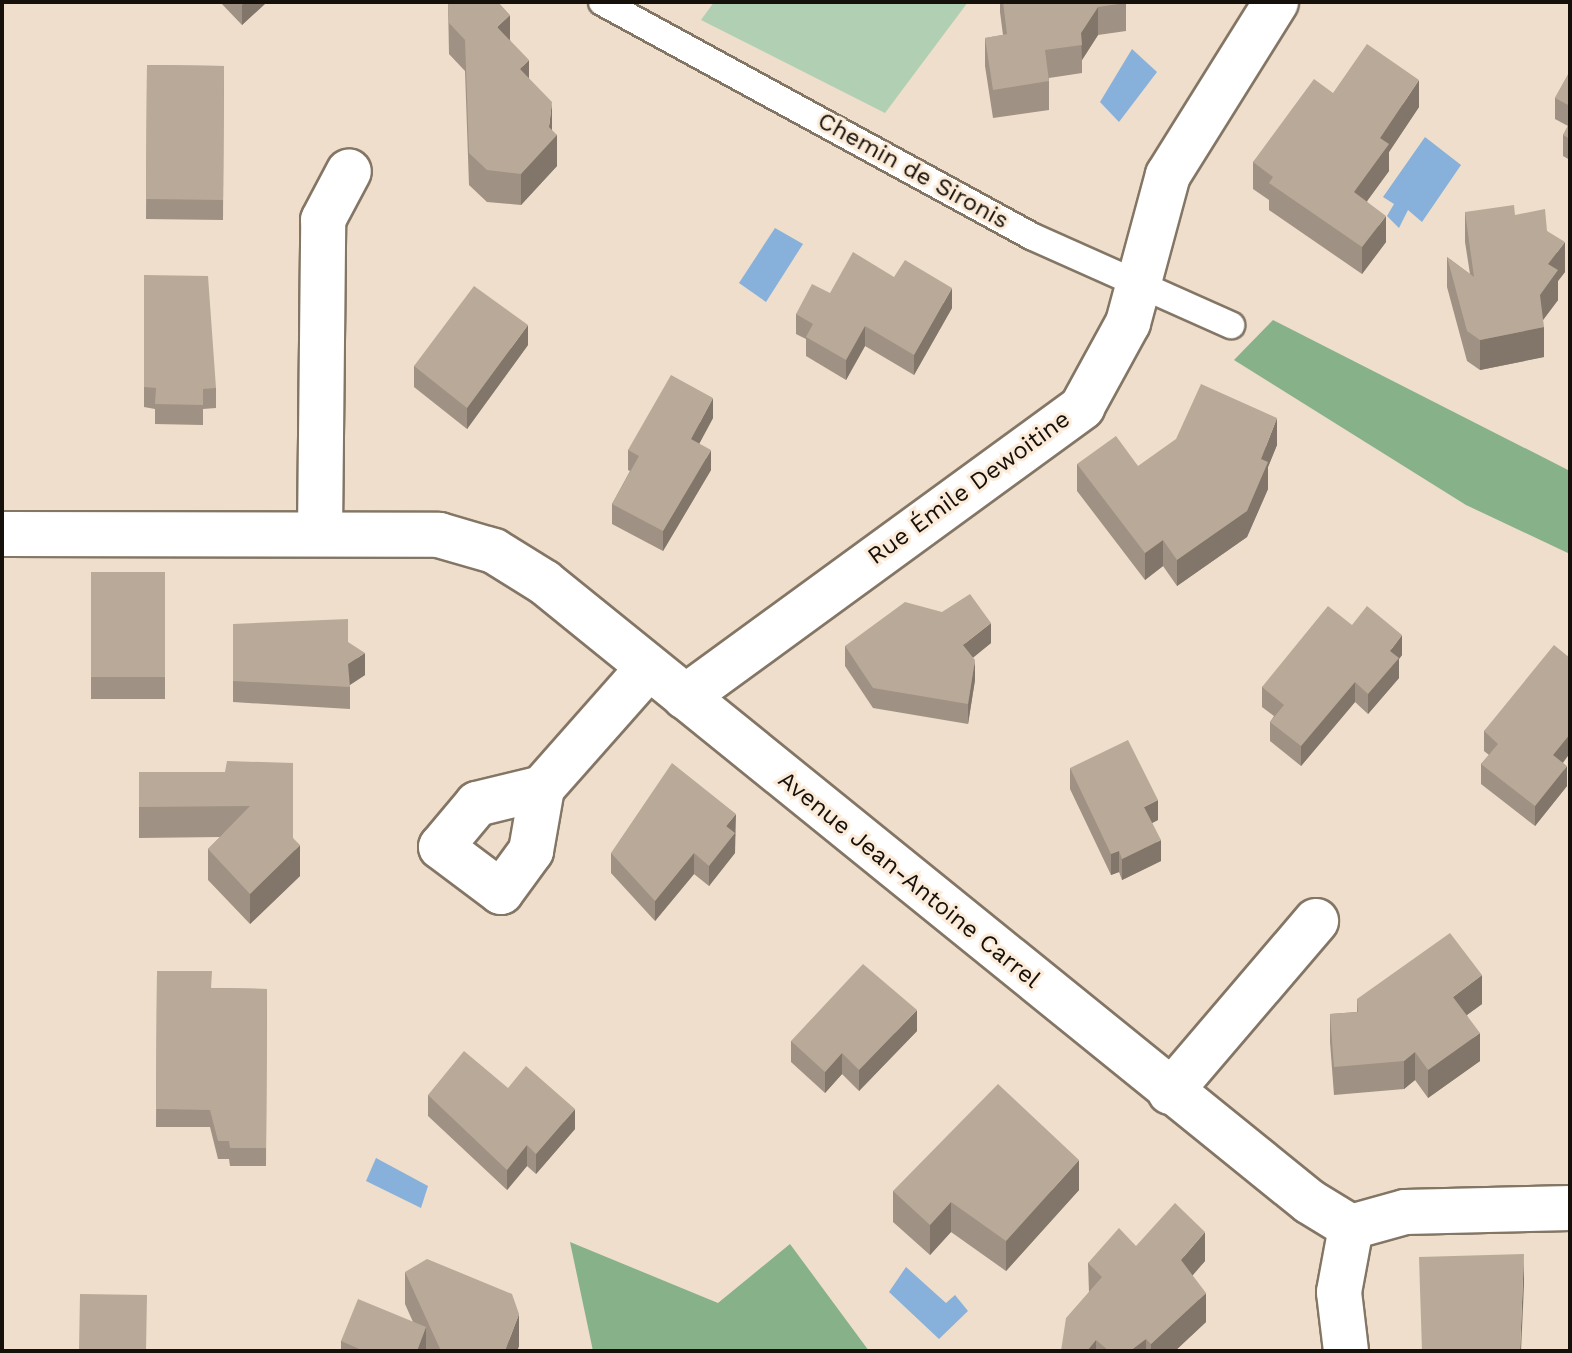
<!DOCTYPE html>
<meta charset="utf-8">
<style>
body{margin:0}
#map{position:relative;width:1572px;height:1353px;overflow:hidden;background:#eedecb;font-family:"Work Sans",sans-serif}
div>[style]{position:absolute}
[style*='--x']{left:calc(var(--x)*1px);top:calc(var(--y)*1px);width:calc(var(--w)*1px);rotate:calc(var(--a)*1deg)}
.green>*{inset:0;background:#b1d0b3}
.forest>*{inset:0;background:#86b189}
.water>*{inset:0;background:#87b1da}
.roads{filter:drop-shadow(2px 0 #847665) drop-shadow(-2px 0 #847665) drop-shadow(0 2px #847665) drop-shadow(0 -2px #847665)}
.lane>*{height:26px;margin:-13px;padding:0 13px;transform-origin:13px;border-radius:13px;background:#fff}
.street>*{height:44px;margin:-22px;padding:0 22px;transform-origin:22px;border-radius:22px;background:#fff}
.wall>*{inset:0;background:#9f9183}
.shaded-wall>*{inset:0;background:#82766a}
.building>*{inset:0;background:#b9a998}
span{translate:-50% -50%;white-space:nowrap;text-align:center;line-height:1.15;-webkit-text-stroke:6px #fbebd8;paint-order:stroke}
.street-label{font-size:24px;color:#15100a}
.frame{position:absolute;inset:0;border:4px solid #15100a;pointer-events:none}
</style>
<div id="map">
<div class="green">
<div style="clip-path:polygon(714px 2px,968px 2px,885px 113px,701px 20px)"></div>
</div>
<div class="forest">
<div style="clip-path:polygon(1273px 320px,1570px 471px,1570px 554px,1466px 505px,1234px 360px)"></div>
<div style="clip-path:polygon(570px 1242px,718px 1303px,790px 1244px,869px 1351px,593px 1351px)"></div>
</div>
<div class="water">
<div style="clip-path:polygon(1132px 49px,1157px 72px,1119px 122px,1100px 102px)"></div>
<div style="clip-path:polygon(1425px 137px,1461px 165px,1422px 222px,1408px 210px,1399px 228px,1387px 216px,1394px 204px,1383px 197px)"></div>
<div style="clip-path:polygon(775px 228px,803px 244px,766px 302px,739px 283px)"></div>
<div style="clip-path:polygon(376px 1158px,428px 1186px,421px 1208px,366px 1181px)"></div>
<div style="clip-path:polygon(906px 1267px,946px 1303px,955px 1295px,968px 1311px,939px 1339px,889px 1292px)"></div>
</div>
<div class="roads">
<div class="lane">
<div style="--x:602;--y:2;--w:491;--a:28.6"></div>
<div style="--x:1033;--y:237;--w:217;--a:24"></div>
</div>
<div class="street">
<div style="--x:320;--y:532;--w:312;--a:-89.4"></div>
<div style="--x:323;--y:220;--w:55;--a:-62"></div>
<div style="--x:2;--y:534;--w:437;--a:0.1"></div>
<div style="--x:439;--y:535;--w:57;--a:16.2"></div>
<div style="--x:494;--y:551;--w:59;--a:31.8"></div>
<div style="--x:544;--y:582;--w:985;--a:38.99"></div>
<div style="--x:1310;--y:1202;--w:48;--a:31.4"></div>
<div style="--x:1351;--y:1227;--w:56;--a:-15.5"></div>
<div style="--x:1405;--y:1212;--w:165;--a:-1.4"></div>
<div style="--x:685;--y:697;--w:492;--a:-36.1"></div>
<div style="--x:1082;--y:407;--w:96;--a:-61.3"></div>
<div style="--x:1128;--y:323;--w:153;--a:-74.9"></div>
<div style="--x:1168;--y:175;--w:204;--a:-58"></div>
<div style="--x:542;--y:788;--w:67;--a:166.2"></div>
<div style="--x:477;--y:804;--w:56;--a:129.9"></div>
<div style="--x:441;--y:847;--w:75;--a:36.9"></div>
<div style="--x:501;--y:892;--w:51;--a:-53.8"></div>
<div style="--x:531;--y:851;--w:64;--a:-80.1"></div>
<div style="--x:542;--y:788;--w:160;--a:-48.5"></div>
<div style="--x:1170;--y:1092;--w:225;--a:-49.5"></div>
<div style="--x:1346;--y:1351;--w:59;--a:-96.8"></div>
<div style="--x:1339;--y:1292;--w:66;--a:-79.5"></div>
</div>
</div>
<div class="wall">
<div style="clip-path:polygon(220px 2px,267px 2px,242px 25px)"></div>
<div style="clip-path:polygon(448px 2px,510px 40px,529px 79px,552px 130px,557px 166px,521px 205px,487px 202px,469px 185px,465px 71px,449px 54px)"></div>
<div style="clip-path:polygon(1000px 2px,1126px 2px,1126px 31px,1098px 35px,1082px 60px,1082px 73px,1049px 78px,1049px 110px,993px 118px,985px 66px,985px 38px,1003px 35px,1000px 12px)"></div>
<div style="clip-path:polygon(147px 65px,224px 66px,223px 220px,146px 219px)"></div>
<div style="clip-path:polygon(1570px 71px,1570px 160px,1563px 156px,1563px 135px,1568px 126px,1555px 119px,1555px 98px)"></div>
<div style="clip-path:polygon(1333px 93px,1419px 107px,1389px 152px,1389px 171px,1367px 201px,1386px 242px,1362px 274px,1269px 210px,1269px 200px,1253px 189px,1253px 162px)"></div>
<div style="clip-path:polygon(1465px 212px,1515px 215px,1547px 231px,1565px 272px,1558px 281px,1558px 300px,1543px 320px,1544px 357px,1480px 370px,1467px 361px,1447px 287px,1447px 257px,1470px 274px,1465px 242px)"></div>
<div style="clip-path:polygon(144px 275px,216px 388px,216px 408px,203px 409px,203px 425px,155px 424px,155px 409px,144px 407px)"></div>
<div style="clip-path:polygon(894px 277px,952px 308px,914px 375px,865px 346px,846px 380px,806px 356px,806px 339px,796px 334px,796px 314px,830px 293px)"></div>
<div style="clip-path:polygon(528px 345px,467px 429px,414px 387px,414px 366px)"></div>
<div style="clip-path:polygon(713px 418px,699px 444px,711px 470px,663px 551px,612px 524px,612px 504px,630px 471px,628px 470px,628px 450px)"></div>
<div style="clip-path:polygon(1277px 445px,1268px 467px,1268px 489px,1247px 537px,1177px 586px,1163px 566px,1145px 580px,1077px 491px,1077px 464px,1138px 466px)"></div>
<div style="clip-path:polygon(91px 572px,165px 572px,165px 699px,91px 699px)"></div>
<div style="clip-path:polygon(233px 624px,348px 642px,365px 675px,350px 685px,350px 709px,233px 702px)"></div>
<div style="clip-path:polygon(1352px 625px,1402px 655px,1399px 659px,1399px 678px,1368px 714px,1355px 702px,1301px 766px,1270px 741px,1270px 722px,1274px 716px,1262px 707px,1262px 687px)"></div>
<div style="clip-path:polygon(991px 643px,973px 657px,975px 680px,968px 724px,873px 708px,845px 666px,845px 646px)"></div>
<div style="clip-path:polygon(1570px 658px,1570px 753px,1563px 763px,1567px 786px,1535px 826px,1481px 784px,1481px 764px,1489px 755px,1484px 751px,1484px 731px)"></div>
<div style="clip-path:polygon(1070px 768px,1158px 820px,1152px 823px,1161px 861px,1122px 880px,1119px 872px,1111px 875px,1070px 789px)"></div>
<div style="clip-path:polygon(139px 772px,225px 772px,293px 838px,300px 876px,250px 924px,208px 880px,208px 849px,220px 837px,139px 838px)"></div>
<div style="clip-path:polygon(736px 835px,735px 836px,735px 853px,709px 886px,694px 874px,655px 921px,611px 873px,611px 853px)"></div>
<div style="clip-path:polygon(157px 971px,212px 988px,267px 989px,266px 1166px,230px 1166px,229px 1159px,218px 1159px,210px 1127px,156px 1127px)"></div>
<div style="clip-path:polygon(1357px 999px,1482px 1004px,1467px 1015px,1480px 1061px,1428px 1098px,1415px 1080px,1404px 1089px,1334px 1095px,1330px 1042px,1330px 1014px,1357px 1012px)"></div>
<div style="clip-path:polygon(917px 1031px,859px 1091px,842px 1074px,825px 1093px,791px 1062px,791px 1041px)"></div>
<div style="clip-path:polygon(508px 1088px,575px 1129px,536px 1174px,527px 1166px,507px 1190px,428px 1116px,428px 1095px)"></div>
<div style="clip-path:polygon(1079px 1190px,1006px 1271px,951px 1232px,930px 1255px,893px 1222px,893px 1191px)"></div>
<div style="clip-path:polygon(1136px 1246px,1205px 1261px,1192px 1275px,1206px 1322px,1175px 1351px,1061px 1351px,1089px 1292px,1088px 1263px)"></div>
<div style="clip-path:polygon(405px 1272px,519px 1346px,517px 1351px,427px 1351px,426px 1349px,426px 1351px,341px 1351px,341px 1341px,413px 1322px,405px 1304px)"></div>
</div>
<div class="shaded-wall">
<div style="clip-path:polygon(245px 2px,267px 2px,242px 25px,242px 5px)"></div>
<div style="clip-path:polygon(1098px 7px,1098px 35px,1082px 60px,1081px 33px)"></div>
<div style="clip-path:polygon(510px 15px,510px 46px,497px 27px)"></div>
<div style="clip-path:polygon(529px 60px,529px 92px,520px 69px)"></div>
<div style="clip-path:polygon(1419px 80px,1419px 107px,1389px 152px,1389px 171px,1354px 219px,1354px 192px,1380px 138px)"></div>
<div style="clip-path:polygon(552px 102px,552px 133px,557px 135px,557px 166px,521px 205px,521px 174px,549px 127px)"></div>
<div style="clip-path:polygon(1386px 216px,1386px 242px,1362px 274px,1362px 247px)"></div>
<div style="clip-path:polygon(1565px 242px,1565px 272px,1558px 281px,1558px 300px,1540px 324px,1540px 295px,1548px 264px)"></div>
<div style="clip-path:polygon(952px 288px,952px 308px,914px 375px,914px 355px)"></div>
<div style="clip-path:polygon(528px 325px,528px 345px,467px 429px,467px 408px)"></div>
<div style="clip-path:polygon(865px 326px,865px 346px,846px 380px,846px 360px)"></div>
<div style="clip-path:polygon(1544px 327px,1544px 357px,1480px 370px,1480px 340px)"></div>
<div style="clip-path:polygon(713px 398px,713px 418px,691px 459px,691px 439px)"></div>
<div style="clip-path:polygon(1277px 418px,1277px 445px,1268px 467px,1268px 489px,1247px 537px,1177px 586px,1177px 560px,1261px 459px)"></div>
<div style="clip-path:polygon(711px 450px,711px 470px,663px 551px,663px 531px)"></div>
<div style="clip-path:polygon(1163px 540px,1163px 566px,1145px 580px,1145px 553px)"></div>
<div style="clip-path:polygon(991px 623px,991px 643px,963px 666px,963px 645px)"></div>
<div style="clip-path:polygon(1402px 635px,1402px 655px,1399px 659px,1399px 678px,1368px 714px,1368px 694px,1390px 651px)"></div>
<div style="clip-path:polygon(365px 653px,365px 675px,348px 686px,348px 664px)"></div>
<div style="clip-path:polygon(975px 660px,975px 680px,968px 724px,968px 704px)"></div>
<div style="clip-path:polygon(1355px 682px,1355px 702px,1301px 766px,1301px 746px)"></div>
<div style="clip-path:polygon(1570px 734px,1570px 753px,1553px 775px,1553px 755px)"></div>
<div style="clip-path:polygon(1567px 766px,1567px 786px,1535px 826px,1535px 806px)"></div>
<div style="clip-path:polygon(1158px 800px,1158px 820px,1144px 827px,1144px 807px)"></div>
<div style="clip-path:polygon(736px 814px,735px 853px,709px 886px,709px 866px,726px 826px)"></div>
<div style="clip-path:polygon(1161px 840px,1161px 861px,1122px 880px,1122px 859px)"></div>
<div style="clip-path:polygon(300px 845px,300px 876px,250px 924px,250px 894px)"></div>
<div style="clip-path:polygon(1119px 851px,1119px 872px,1111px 875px,1111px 854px)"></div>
<div style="clip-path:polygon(694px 853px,694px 874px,655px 921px,655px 901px)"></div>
<div style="clip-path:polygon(1482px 975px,1482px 1004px,1453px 1025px,1453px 997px)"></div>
<div style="clip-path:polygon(917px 1010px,917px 1031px,859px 1091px,859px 1070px)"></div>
<div style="clip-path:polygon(1480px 1033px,1480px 1061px,1428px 1098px,1428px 1070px)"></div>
<div style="clip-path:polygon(1415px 1052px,1415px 1080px,1404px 1089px,1404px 1061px)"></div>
<div style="clip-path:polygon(842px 1053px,842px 1074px,825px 1093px,825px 1072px)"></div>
<div style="clip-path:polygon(575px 1109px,575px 1129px,536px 1174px,536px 1154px)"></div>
<div style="clip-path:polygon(527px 1145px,527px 1166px,507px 1190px,507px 1170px)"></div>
<div style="clip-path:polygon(1079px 1160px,1079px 1190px,1006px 1271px,1006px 1241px)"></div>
<div style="clip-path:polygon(951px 1202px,951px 1232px,930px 1255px,930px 1225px)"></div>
<div style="clip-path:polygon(1205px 1232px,1205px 1261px,1181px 1289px,1181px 1260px)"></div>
<div style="clip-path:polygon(1524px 1254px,1524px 1285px,1521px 1351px,1520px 1351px)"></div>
<div style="clip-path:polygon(1206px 1293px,1206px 1322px,1175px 1351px,1151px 1351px,1151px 1344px)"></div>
<div style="clip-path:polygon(519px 1314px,519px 1346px,517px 1351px,505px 1351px)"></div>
<div style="clip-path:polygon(426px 1327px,426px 1351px,417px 1351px)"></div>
<div style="clip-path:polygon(1146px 1339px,1146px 1351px,1130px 1351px)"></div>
<div style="clip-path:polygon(1096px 1340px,1096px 1351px,1087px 1351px)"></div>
</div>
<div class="building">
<div style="clip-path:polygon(448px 2px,498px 2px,510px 15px,497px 27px,529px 60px,520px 69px,552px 102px,549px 127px,557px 135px,521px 174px,487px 170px,469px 153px,465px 40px,449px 23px)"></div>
<div style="clip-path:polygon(1003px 2px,1126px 2px,1126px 3px,1098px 7px,1081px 33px,1082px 45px,1045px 50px,1049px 81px,993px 90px,985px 38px,1007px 34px)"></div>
<div style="clip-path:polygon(1367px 44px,1419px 80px,1380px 138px,1389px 144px,1354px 192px,1386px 216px,1362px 247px,1269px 183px,1273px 177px,1253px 162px,1314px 79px,1333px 93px)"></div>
<div style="clip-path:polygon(147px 65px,224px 66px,223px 200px,146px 199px)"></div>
<div style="clip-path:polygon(1570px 71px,1570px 106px,1555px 98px)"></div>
<div style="clip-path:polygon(1570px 122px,1570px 139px,1563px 135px)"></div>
<div style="clip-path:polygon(1514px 205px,1515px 215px,1545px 209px,1547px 231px,1565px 242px,1548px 264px,1558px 270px,1540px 295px,1544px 327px,1480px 340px,1467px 331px,1447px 257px,1474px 277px,1465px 212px)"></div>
<div style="clip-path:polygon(853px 252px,894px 277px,905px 260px,952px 288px,914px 355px,865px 326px,846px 360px,806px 337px,813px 324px,796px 314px,812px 284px,830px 293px)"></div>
<div style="clip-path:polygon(144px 275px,208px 276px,216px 388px,203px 389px,203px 405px,155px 404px,156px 388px,144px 387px)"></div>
<div style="clip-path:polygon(474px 286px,528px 325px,467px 408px,414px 366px)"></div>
<div style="clip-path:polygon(671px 375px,713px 398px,691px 439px,711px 450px,663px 531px,612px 504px,639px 456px,628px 450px)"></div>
<div style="clip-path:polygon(1201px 384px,1277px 418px,1261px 459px,1268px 462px,1247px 511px,1177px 560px,1163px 540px,1145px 553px,1077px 464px,1116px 436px,1138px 466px,1176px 439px)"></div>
<div style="clip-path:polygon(91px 572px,165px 572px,165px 677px,91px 677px)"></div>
<div style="clip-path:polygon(970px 594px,991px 623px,963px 645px,975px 660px,968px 704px,873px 688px,845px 646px,905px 602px,942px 612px)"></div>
<div style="clip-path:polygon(1328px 606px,1352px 625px,1367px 606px,1402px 635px,1390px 651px,1399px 658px,1368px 694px,1355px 682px,1301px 746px,1270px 722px,1284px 705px,1262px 687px)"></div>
<div style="clip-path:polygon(348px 619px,348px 642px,365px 653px,348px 664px,350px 687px,233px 681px,233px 624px)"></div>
<div style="clip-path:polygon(1554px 645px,1570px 658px,1570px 734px,1553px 755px,1567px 766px,1535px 806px,1481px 764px,1498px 744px,1484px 731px)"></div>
<div style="clip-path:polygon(1128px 740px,1158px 800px,1144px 807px,1161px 840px,1122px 859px,1119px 851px,1111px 854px,1070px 768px)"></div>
<div style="clip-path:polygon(227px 761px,293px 763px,293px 838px,300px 845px,250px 894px,208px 849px,250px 806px,139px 807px,139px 772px,225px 772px)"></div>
<div style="clip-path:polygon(672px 763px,736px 814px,726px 826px,735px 833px,709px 866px,694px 853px,655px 901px,611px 853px)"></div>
<div style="clip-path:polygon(1450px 933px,1482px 975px,1453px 997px,1480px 1033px,1428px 1070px,1415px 1052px,1404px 1061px,1334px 1067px,1330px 1014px,1358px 1012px,1357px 999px)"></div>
<div style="clip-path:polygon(863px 964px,917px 1010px,859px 1070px,842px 1053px,825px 1072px,791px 1041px)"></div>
<div style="clip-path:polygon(157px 971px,212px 971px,211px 988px,267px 989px,266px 1148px,230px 1148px,229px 1141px,218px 1141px,210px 1110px,156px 1109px)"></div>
<div style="clip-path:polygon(464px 1051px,508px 1088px,526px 1066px,575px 1109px,536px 1154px,527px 1145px,507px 1170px,428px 1095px)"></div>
<div style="clip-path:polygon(998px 1084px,1079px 1160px,1006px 1241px,951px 1202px,930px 1225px,893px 1191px)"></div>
<div style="clip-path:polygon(1175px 1203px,1205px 1232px,1181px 1260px,1206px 1293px,1151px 1344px,1146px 1339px,1130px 1351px,1109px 1351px,1096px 1340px,1087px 1351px,1061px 1351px,1066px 1318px,1102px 1277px,1088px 1263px,1119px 1228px,1136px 1246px)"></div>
<div style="clip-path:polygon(1524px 1254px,1520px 1351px,1422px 1351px,1419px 1257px)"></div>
<div style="clip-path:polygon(427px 1259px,512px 1294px,519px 1314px,505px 1351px,441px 1351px,405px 1272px)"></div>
<div style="clip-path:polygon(80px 1294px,147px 1295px,146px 1351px,79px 1351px)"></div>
<div style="clip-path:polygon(358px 1299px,426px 1327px,417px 1351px,364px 1351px,341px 1341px)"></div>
</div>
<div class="street-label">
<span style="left:913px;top:171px;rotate:29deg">Chemin de Sironis</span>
<span style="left:969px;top:488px;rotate:-36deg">Rue Émile Dewoitine</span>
<span style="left:909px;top:880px;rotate:39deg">Avenue Jean-Antoine Carrel</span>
</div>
<div class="frame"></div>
</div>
